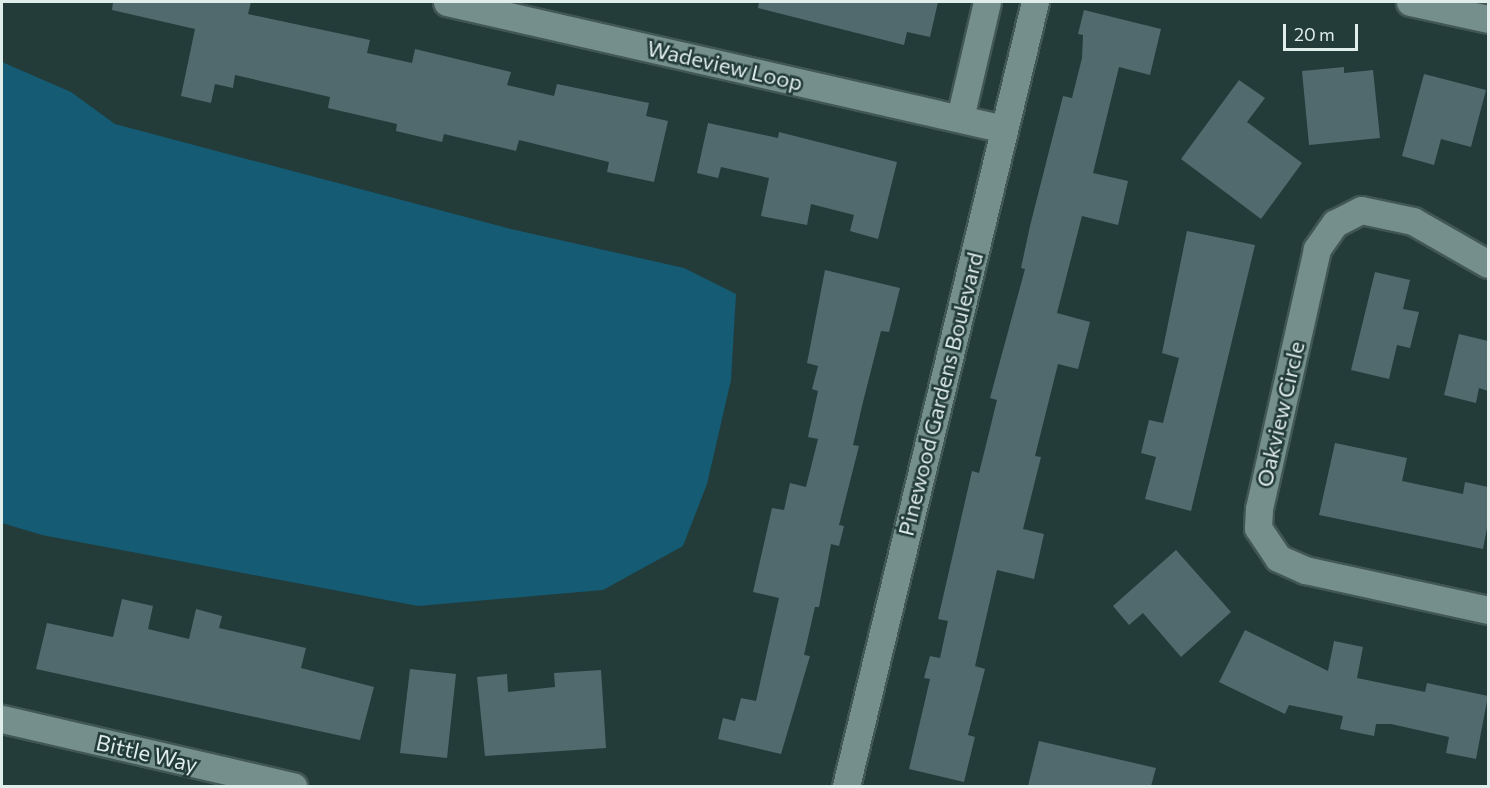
<!DOCTYPE html>
<style>
body{margin:0}
#map{position:relative;width:1490px;height:788px;overflow:hidden;background:#233b39;font-family:Commissioner,sans-serif}
div>[style]{position:absolute}
[style*='--x']{left:calc(var(--x)*1px);top:calc(var(--y)*1px);width:calc(var(--w)*1px);rotate:calc(var(--a)*1deg)}
.water>*{inset:0;background:#145b73}
.building>*{inset:0;background:#516a6e}
.roads{filter:drop-shadow(2px 0 #415755) drop-shadow(-2px 0 #415755) drop-shadow(0 2px #415755) drop-shadow(0 -2px #415755)}
.minor>*{height:27px;margin:-13.5px;padding:0 13.5px;transform-origin:13.5px;border-radius:13.5px;background:#758f8c}
span{translate:-50% -50%;white-space:nowrap;text-align:center;line-height:1.15;-webkit-text-stroke:5px #233b39;paint-order:stroke}
.street-label{font-size:22px;color:#dfedeb}
.frame{position:absolute;inset:0;border:3px solid #dfedeb;pointer-events:none}
.scale{position:absolute;left:1283px;top:24px;width:75px;height:27px;box-sizing:border-box;border:3px solid #dfedeb;border-top:0;padding-left:8px;font-size:18px;line-height:21px;white-space:nowrap;color:#dfedeb;-webkit-text-stroke:4px #233b39;paint-order:stroke}
</style>
<div id="map">
<div class="water">
<div style="clip-path:polygon(2px 62px,71px 92px,115px 124px,511px 229px,684px 268px,736px 294px,731px 380px,707px 484px,683px 546px,603px 590px,418px 606px,42px 535px,2px 523px)"></div>
</div>
<div class="building">
<div style="clip-path:polygon(113px 2px,251px 2px,248px 14px,370px 40px,367px 53px,412px 63px,415px 49px,511px 72px,507px 85px,554px 96px,557px 84px,649px 103px,646px 116px,668px 121px,654px 182px,607px 172px,609px 162px,519px 140px,516px 151px,444px 134px,442px 142px,396px 131px,397px 124px,328px 108px,330px 97px,235px 75px,233px 88px,215px 84px,211px 103px,181px 96px,195px 29px,112px 10px)"></div>
<div style="clip-path:polygon(759px 2px,938px 2px,930px 37px,907px 32px,904px 45px,758px 8px)"></div>
<div style="clip-path:polygon(1084px 10px,1161px 29px,1150px 75px,1119px 67px,1093px 173px,1128px 181px,1118px 225px,1082px 216px,1057px 313px,1090px 322px,1078px 369px,1058px 364px,1035px 456px,1041px 457px,1023px 529px,1044px 534px,1034px 579px,997px 570px,975px 666px,985px 669px,968px 735px,975px 737px,964px 782px,909px 769px,930px 679px,924px 678px,930px 656px,940px 658px,948px 621px,938px 619px,972px 471px,979px 473px,986px 445px,997px 400px,990px 398px,1025px 269px,1021px 268px,1030px 226px,1063px 96px,1072px 98px,1082px 58px,1083px 35px,1078px 34px)"></div>
<div style="clip-path:polygon(1344px 67px,1344px 73px,1373px 70px,1380px 138px,1309px 145px,1302px 71px)"></div>
<div style="clip-path:polygon(1424px 74px,1486px 90px,1471px 147px,1441px 139px,1434px 165px,1402px 156px)"></div>
<div style="clip-path:polygon(1239px 80px,1265px 98px,1247px 122px,1302px 163px,1261px 219px,1181px 159px)"></div>
<div style="clip-path:polygon(708px 123px,778px 138px,779px 132px,897px 162px,878px 239px,850px 231px,854px 215px,811px 204px,807px 225px,761px 216px,769px 178px,721px 167px,718px 178px,697px 173px)"></div>
<div style="clip-path:polygon(1187px 231px,1255px 245px,1191px 511px,1145px 499px,1156px 457px,1141px 453px,1149px 420px,1163px 423px,1179px 358px,1162px 353px)"></div>
<div style="clip-path:polygon(825px 270px,900px 288px,889px 332px,881px 331px,863px 402px,853px 445px,859px 446px,839px 525px,844px 526px,839px 546px,831px 544px,819px 607px,815px 607px,804px 655px,810px 656px,781px 754px,718px 739px,723px 718px,735px 721px,741px 698px,756px 701px,779px 598px,753px 592px,772px 508px,784px 510px,790px 483px,806px 487px,818px 439px,808px 437px,818px 391px,812px 389px,818px 366px,807px 363px)"></div>
<div style="clip-path:polygon(1375px 272px,1410px 280px,1403px 309px,1419px 312px,1410px 348px,1397px 345px,1389px 379px,1351px 370px)"></div>
<div style="clip-path:polygon(1459px 334px,1488px 341px,1488px 391px,1479px 388px,1476px 403px,1444px 395px)"></div>
<div style="clip-path:polygon(1335px 443px,1407px 458px,1402px 481px,1463px 494px,1465px 482px,1488px 487px,1488px 523px,1483px 549px,1319px 515px)"></div>
<div style="clip-path:polygon(1176px 550px,1231px 612px,1181px 657px,1143px 613px,1129px 625px,1113px 606px)"></div>
<div style="clip-path:polygon(122px 599px,153px 606px,148px 629px,189px 639px,196px 609px,222px 616px,219px 628px,306px 648px,301px 668px,374px 687px,360px 740px,36px 669px,47px 623px,113px 637px)"></div>
<div style="clip-path:polygon(1245px 630px,1328px 671px,1334px 641px,1363px 647px,1357px 678px,1425px 692px,1427px 683px,1488px 696px,1476px 759px,1446px 753px,1449px 737px,1391px 724px,1376px 724px,1374px 736px,1340px 729px,1343px 716px,1289px 705px,1285px 714px,1219px 682px)"></div>
<div style="clip-path:polygon(410px 669px,456px 674px,447px 758px,400px 753px)"></div>
<div style="clip-path:polygon(601px 670px,606px 748px,485px 756px,477px 677px,507px 674px,508px 692px,555px 687px,554px 673px)"></div>
<div style="clip-path:polygon(1039px 741px,1156px 768px,1151px 786px,1028px 786px)"></div>
</div>
<div class="roads">
<div class="minor">
<div style="--x:447;--y:2;--w:571;--a:12.84"></div>
<div style="--x:1410;--y:2;--w:80;--a:12.3"></div>
<div style="--x:960;--y:118;--w:119;--a:-76.9"></div>
<div style="--x:1488;--y:264;--w:86;--a:-150.2"></div>
<div style="--x:1413;--y:221;--w:53;--a:-168.1"></div>
<div style="--x:1361;--y:210;--w:29;--a:153"></div>
<div style="--x:1335;--y:223;--w:32;--a:125"></div>
<div style="--x:1317;--y:249;--w:266;--a:102.6"></div>
<div style="--x:1259;--y:509;--w:19;--a:93"></div>
<div style="--x:1258;--y:528;--w:36;--a:56"></div>
<div style="--x:1278;--y:558;--w:30;--a:24"></div>
<div style="--x:1305;--y:570;--w:187;--a:12.3"></div>
<div style="--x:2;--y:719;--w:299;--a:13"></div>
<div style="--x:846;--y:786;--w:806;--a:-76.45"></div>
</div>
</div>
<div class="street-label">
<span style="left:725px;top:65px;rotate:13deg">Wadeview Loop</span>
<span style="left:940px;top:394px;rotate:-76deg">Pinewood Gardens Boulevard</span>
<span style="left:1280px;top:414px;rotate:-77deg">Oakview Circle</span>
<span style="left:147px;top:753px;rotate:13deg">Bittle Way</span>
</div>
<div class="frame"></div>
<div class="scale">20 m</div>
</div>
